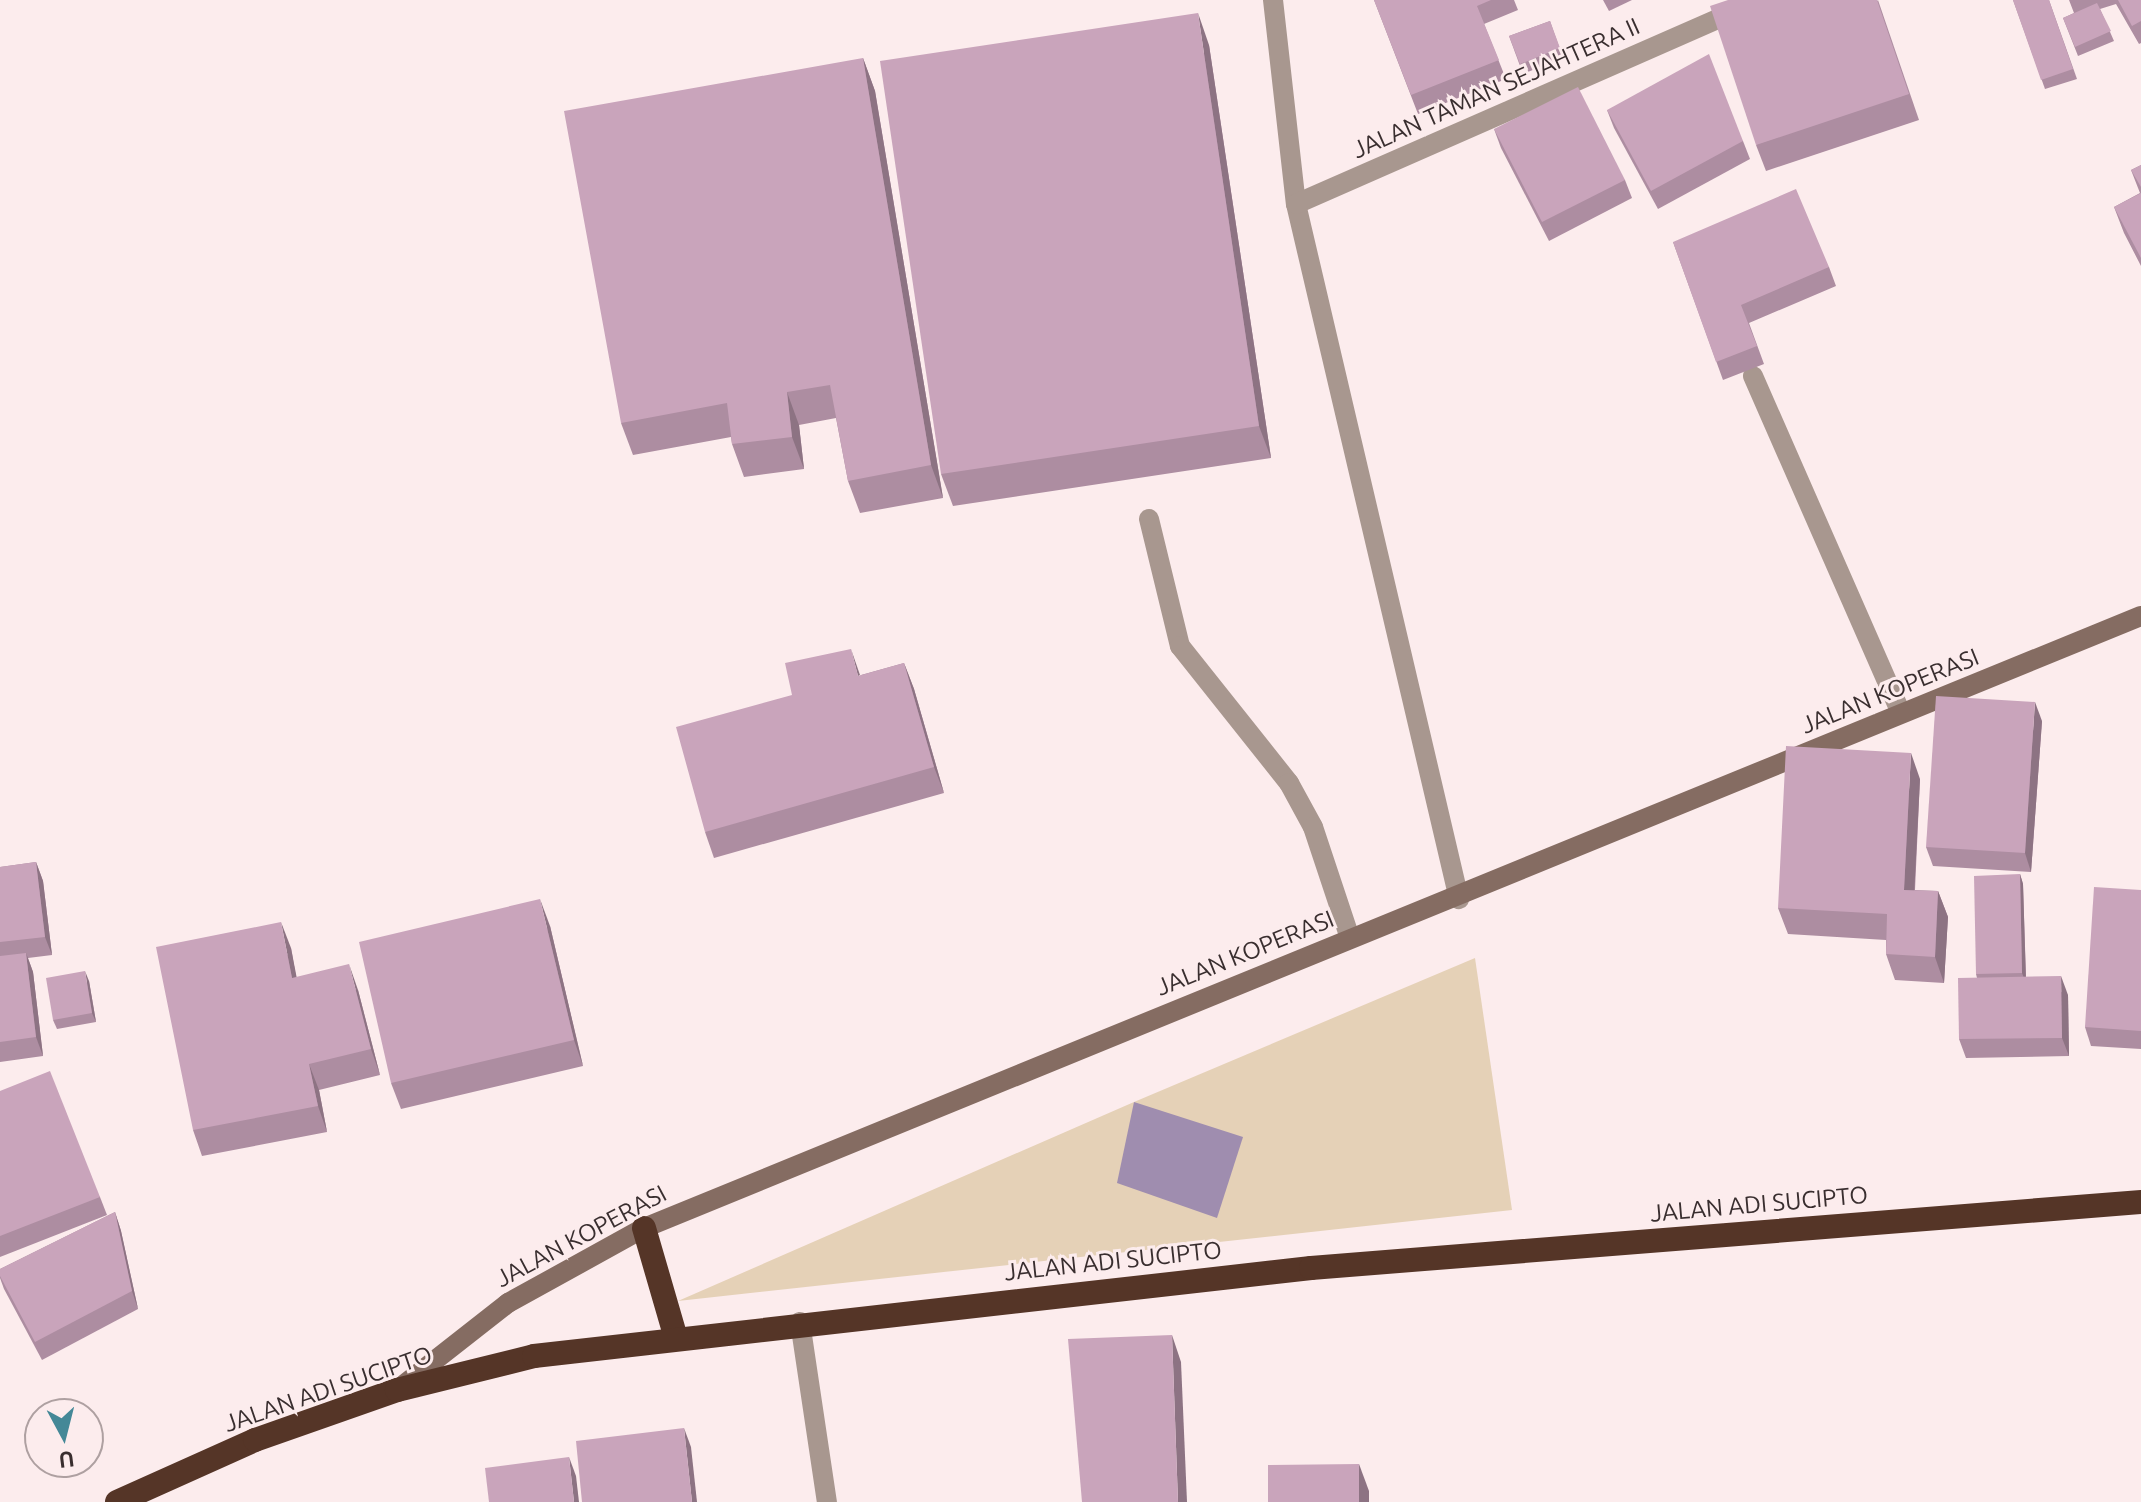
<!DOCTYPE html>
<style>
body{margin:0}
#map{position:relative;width:2141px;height:1502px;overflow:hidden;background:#fceced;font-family:Ubuntu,sans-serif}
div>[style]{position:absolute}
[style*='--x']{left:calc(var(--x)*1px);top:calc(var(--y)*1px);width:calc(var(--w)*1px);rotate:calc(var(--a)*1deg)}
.green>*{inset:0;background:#e5d1b7}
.water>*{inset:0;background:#9f8daf}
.lane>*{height:20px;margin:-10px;padding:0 10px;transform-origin:10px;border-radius:10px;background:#a8978f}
.street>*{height:20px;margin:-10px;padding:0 10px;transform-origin:10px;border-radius:10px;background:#a8978f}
.secondary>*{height:20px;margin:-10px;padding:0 10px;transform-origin:10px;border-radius:10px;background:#856c62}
.highway>*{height:24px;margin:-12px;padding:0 12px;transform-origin:12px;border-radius:12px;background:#553527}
.wall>*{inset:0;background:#ad8da1}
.shaded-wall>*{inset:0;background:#8d7383}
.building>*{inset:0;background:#c9a4bb}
span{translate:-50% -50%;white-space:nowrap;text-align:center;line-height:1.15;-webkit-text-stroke:6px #fceced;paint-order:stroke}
.street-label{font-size:24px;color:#392e2f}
.north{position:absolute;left:24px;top:1398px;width:80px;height:80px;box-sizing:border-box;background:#fceced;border:2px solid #aea0a1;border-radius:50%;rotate:173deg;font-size:22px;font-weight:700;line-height:32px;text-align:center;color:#392e2f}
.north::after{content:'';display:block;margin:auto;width:28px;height:36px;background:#448897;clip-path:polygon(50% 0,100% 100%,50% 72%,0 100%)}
</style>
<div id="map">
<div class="green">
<div style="clip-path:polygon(1475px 958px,1512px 1210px,678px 1301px,1134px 1102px)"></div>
</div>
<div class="water">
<div style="clip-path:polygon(1134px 1102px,1243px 1137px,1217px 1218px,1117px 1183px)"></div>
</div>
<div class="lane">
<div style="--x:1149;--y:519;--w:131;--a:76.3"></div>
<div style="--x:1180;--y:646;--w:175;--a:51.5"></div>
<div style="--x:1289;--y:783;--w:50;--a:61.4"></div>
<div style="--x:1313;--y:827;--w:117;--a:71.6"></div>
<div style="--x:800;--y:1322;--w:182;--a:81.5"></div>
</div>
<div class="street">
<div style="--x:1273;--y:0;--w:205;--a:83.6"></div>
<div style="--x:1296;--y:204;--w:714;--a:76.8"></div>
<div style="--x:1296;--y:204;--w:508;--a:-23.69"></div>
<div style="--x:1753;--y:376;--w:368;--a:66.3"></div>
</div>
<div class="secondary">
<div style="--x:397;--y:1390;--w:141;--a:-38.1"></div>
<div style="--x:508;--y:1303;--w:155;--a:-28.9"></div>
<div style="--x:644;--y:1228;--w:1617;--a:-22.24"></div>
</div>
<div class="highway">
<div style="--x:644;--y:1228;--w:111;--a:73.8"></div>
<div style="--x:117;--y:1502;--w:151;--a:-24.2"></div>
<div style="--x:255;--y:1440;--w:151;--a:-19.4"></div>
<div style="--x:397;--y:1390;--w:141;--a:-13.9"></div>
<div style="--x:534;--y:1356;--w:782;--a:-6.46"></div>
<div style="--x:1311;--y:1268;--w:833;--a:-4.55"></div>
</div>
<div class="wall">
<div style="clip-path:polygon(1374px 0,1514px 0,1518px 10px,1484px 24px,1506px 79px,1418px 114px)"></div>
<div style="clip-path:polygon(1603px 0,1632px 0,1609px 11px)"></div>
<div style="clip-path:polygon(1878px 0,1919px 120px,1766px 171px,1756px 145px)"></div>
<div style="clip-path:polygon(2013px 0,2049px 0,2077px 79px,2045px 89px)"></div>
<div style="clip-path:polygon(2069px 0,2141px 0,2141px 43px,2139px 44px,2116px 4px,2100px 9px,2114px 41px,2078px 56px,2063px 18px,2074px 13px)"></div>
<div style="clip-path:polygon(1550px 21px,1563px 58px,1523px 74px,1509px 36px)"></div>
<div style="clip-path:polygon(1209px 45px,1271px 458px,953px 506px,941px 474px)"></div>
<div style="clip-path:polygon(863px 58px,875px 91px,943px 498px,860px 513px,848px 481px,836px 418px,799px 425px,804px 469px,744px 477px,732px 444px,731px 437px,633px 455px,621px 423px)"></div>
<div style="clip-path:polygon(1607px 110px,1743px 141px,1750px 159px,1658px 209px,1614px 128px)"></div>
<div style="clip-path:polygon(1494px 129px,1625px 180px,1632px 198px,1549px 241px,1501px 148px)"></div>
<div style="clip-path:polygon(2141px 165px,2141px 266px,2124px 233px,2114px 207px,2140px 193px,2131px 170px)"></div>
<div style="clip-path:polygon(1673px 242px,1829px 267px,1836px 286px,1749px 323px,1764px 364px,1723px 380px)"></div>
<div style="clip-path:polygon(904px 663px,914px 689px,944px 793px,714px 858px,705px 832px,861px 675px)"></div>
<div style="clip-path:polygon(2042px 721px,2031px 872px,1933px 866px,1926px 847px)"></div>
<div style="clip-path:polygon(1920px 779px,1915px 890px,1938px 891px,1948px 917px,1944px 983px,1895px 980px,1886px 954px,1886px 940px,1788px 934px,1778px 908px)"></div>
<div style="clip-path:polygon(36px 862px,43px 881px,52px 955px,28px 958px,33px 972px,43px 1056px,0 1062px,0 867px)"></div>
<div style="clip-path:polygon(2020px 874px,2023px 884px,2026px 977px,2068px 995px,2069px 1056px,1966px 1058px,1959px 1039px,1977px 978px,1976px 974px)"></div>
<div style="clip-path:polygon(2141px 890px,2141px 1049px,2091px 1046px,2085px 1027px)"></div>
<div style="clip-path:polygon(550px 926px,583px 1066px,401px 1109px,391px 1083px)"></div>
<div style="clip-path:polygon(291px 948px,296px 977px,358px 990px,380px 1075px,319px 1090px,327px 1132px,202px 1156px,193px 1130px)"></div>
<div style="clip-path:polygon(89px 981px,96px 1022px,57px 1029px,53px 1020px)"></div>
<div style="clip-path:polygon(0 1091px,100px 1197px,107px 1215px,0 1257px)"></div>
<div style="clip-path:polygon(115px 1212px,121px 1231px,138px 1309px,42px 1360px,4px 1289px,0 1278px,0 1269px)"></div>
</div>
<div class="shaded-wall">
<div style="clip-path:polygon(1198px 13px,1209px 45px,1271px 458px,1259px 426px)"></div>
<div style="clip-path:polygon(863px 58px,875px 91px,943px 498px,931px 465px)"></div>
<div style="clip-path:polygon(787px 392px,799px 425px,804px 469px,792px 437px)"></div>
<div style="clip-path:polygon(851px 649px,860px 675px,858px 676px)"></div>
<div style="clip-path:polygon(904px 663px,914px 689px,944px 793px,934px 767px)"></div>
<div style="clip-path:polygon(2035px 702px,2042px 721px,2031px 872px,2025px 853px)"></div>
<div style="clip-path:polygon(1911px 753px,1920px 779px,1913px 916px,1904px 890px)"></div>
<div style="clip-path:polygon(36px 862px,43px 881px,52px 955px,45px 937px)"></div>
<div style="clip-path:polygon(2020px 874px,2023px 884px,2026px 983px,2022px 973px)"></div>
<div style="clip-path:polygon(1938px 891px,1948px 917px,1944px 983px,1935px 957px)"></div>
<div style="clip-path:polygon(540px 899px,550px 926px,583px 1066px,574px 1040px)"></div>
<div style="clip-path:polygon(281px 922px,291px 948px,302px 1005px,292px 978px)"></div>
<div style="clip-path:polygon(26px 953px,33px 972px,43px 1056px,36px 1037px)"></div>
<div style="clip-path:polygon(349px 964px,358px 990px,380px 1075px,371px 1049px)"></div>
<div style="clip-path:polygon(85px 971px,89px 981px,96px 1022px,92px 1013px)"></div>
<div style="clip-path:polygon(2061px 976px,2068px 995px,2069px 1056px,2062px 1038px)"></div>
<div style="clip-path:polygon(309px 1064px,319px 1090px,327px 1132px,318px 1106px)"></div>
<div style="clip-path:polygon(115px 1212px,121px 1231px,138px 1309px,132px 1291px)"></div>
<div style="clip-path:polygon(1172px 1335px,1181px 1362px,1187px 1502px,1178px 1502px)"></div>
<div style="clip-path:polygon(684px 1428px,691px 1447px,697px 1502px,692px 1502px)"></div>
<div style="clip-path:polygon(569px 1457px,576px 1476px,579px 1502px,574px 1502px)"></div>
<div style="clip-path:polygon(1359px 1464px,1369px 1491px,1369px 1502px,1359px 1502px)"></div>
</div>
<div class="building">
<div style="clip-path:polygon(1374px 0,1491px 0,1477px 6px,1499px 60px,1411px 95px)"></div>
<div style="clip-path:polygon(1728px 0,1877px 0,1909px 94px,1756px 145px,1710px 6px)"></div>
<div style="clip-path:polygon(2013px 0,2049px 0,2073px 69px,2041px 80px)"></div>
<div style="clip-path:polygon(2118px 0,2141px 0,2141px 21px,2132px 26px)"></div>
<div style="clip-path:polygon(2097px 3px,2111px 31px,2075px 47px,2063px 18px)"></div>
<div style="clip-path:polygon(1198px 13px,1259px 426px,941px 474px,880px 61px)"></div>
<div style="clip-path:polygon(1550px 21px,1560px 48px,1520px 64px,1509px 36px)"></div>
<div style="clip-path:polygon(1709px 54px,1743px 141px,1651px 191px,1607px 110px)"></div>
<div style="clip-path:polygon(863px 58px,931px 465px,848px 481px,830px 385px,787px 392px,792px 437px,732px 444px,727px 403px,621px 423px,564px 111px)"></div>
<div style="clip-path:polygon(1578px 87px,1625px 180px,1542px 222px,1494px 129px)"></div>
<div style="clip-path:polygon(2141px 165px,2141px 187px,2131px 170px)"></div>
<div style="clip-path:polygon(1796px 189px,1829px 267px,1741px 305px,1757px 346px,1716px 362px,1673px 242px)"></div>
<div style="clip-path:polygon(2141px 193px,2141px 258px,2114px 207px)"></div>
<div style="clip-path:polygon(851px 649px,858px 676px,904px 663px,934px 767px,705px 832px,676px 727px,792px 695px,785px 663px)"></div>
<div style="clip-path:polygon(1936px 696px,2035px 702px,2025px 853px,1926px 847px)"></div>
<div style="clip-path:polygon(1786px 746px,1911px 753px,1904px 890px,1938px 891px,1935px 957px,1886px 954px,1887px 914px,1778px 908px)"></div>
<div style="clip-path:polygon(36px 862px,45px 937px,0 942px,0 867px)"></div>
<div style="clip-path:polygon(2020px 874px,2022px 973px,1976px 974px,1974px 876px)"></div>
<div style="clip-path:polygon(2094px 887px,2141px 890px,2141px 1031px,2085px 1027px)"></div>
<div style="clip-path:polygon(540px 899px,574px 1040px,391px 1083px,359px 942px)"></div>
<div style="clip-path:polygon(281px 922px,292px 978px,349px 964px,371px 1049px,309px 1064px,318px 1106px,193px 1130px,156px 947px)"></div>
<div style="clip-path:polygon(26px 953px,36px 1037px,0 1042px,0 956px)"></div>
<div style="clip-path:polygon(85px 971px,92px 1013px,53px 1020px,46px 978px)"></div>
<div style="clip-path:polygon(2061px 976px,2062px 1038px,1959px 1039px,1958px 978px)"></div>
<div style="clip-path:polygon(50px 1071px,100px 1197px,0 1236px,0 1091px)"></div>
<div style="clip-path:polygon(115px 1212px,132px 1291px,35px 1342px,0 1276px,0 1269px)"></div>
<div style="clip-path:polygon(1172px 1335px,1178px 1502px,1082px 1502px,1068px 1339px)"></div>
<div style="clip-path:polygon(684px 1428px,692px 1502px,582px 1502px,576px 1441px)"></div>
<div style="clip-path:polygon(569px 1457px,574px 1502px,489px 1502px,485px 1468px)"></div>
<div style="clip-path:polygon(1359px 1464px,1359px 1502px,1268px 1502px,1268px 1465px)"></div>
</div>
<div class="street-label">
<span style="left:1496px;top:88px;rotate:-24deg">JALAN TAMAN SEJAHTERA II</span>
<span style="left:1890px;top:691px;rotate:-22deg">JALAN KOPERASI</span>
<span style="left:1245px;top:953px;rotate:-22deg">JALAN KOPERASI</span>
<span style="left:1759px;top:1204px;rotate:-5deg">JALAN ADI SUCIPTO</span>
<span style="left:581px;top:1236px;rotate:-28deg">JALAN KOPERASI</span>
<span style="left:1113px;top:1261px;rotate:-6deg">JALAN ADI SUCIPTO</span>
<span style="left:328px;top:1389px;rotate:-19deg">JALAN ADI SUCIPTO</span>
</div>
<div class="north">U</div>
</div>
